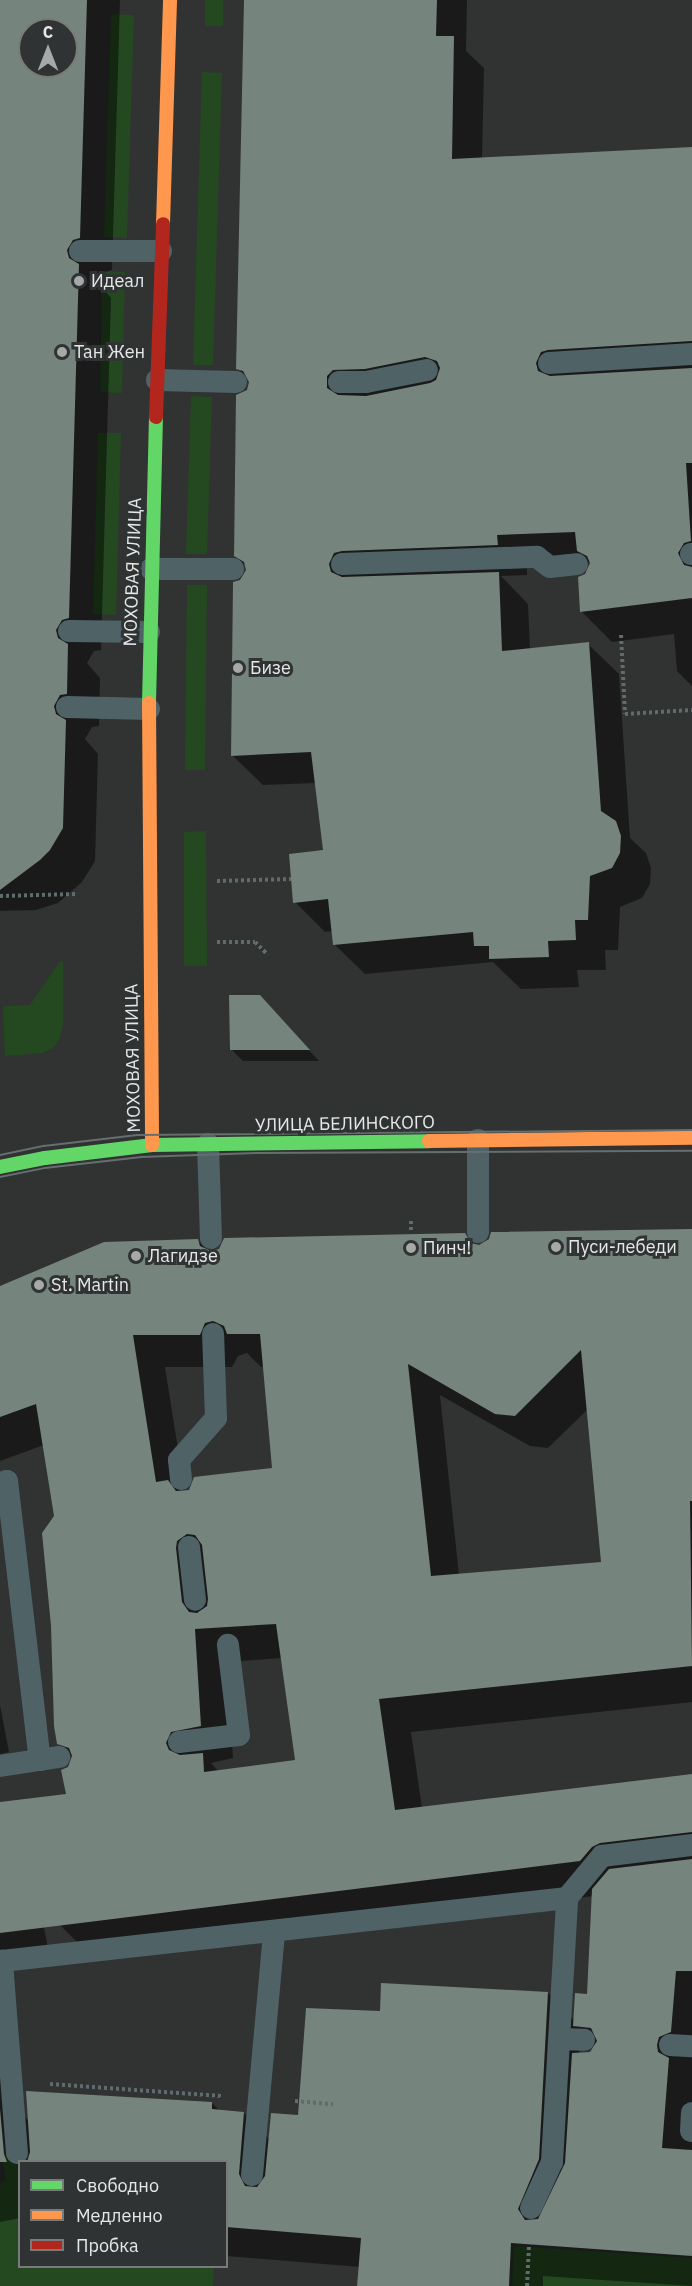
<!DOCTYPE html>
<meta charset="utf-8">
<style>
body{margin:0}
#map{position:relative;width:692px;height:2286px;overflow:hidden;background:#313232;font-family:"IBM Plex Sans",sans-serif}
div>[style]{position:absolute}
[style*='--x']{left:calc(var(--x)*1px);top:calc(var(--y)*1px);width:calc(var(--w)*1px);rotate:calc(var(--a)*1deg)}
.green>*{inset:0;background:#244921}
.shadow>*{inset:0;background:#0007}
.building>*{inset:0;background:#75847d}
.path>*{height:4px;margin-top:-2px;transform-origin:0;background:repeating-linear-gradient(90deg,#5f6b6d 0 3px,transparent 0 6px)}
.lane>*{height:22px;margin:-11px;padding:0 11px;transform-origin:11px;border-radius:11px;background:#4f6266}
.fast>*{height:14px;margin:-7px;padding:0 7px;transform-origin:7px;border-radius:7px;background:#63d668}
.slow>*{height:14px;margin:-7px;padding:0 7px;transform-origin:7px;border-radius:7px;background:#ff974d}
.jam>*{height:14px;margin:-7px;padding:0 7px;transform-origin:7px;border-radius:7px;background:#b3261e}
.tram>*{height:1.5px;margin:-0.75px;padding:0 0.75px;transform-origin:0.75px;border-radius:0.75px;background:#666e70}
.dots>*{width:16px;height:16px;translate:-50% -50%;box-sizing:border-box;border:3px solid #303333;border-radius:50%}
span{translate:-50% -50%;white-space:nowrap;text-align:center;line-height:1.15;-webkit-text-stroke:6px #303333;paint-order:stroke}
.poi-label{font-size:18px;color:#e6e8e8}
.left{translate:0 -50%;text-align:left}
.street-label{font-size:18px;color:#e6e8e8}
.legend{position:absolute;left:18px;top:2160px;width:210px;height:108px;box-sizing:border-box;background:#303333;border:2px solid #797b7b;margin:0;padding:8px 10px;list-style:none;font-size:18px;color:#e6e8e8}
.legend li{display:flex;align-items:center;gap:12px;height:30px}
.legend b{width:30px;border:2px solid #797b7b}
.north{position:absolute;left:18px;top:18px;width:60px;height:60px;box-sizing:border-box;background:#303333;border:2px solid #797b7b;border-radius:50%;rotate:0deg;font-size:16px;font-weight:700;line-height:24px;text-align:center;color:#e6e8e8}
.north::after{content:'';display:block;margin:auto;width:21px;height:27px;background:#a7a8a8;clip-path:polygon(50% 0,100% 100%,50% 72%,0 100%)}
</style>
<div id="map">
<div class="green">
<div style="clip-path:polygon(205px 0,223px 0,223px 26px,205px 26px)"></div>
<div style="clip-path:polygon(111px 14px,134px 15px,127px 238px,104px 237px)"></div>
<div style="clip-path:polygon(202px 72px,222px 73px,213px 365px,193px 365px)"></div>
<div style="clip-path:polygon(102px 271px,125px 272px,122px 393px,100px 392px)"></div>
<div style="clip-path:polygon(191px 396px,212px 397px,207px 554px,186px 554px)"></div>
<div style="clip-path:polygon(98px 433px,121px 433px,116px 615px,93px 614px)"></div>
<div style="clip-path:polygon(187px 585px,207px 585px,205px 770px,185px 770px)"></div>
<div style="clip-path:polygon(206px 831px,207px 966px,184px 966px,184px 832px)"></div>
<div style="clip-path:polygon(60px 961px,63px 961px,63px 1025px,60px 1038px,54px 1047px,43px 1053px,5px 1056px,3px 1006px,30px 1005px)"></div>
<div style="clip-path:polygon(1px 2153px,31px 2154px,31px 2161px,20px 2162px,20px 2266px,214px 2267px,213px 2286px,0 2286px,0 2183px,6px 2181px)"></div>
<div style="clip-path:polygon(514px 2246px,692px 2258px,692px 2286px,512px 2286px)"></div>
</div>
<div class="shadow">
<div style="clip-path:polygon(evenodd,0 0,120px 0,112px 270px,105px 272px,98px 283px,111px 298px,101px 650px,94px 651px,87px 663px,100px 678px,99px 726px,92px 727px,85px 739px,98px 754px,95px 861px,82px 882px,58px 903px,36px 910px,0 911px,0 0,30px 30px,66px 30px,66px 66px,30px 66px,30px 30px)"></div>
<div style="clip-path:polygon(247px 0,467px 0,466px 51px,484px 68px,482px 159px,692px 148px,692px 686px,677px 671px,674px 634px,612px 642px,582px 612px,580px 578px,587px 576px,590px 562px,527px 565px,527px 575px,501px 576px,528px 604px,530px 650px,588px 644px,619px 674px,630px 838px,646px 853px,651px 868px,650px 884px,642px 898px,620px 907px,618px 950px,605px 950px,606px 970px,577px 970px,579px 987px,521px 989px,493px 962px,365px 974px,334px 944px,333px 931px,325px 932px,295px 902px,325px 852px,316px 783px,263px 785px,232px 755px,247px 567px,235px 555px,251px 381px,238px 368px)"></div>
<div style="clip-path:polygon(271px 1009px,319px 1061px,243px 1061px,231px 1049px)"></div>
<div style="clip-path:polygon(evenodd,692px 1231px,692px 1702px,411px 1732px,422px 1808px,692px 1776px,692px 2286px,543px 2276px,543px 2286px,359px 2286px,360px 2267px,226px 2256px,226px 2162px,20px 2162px,20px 2218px,0 2222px,0 2020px,18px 2110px,29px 2121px,212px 2103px,220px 2111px,244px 2113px,270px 2140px,300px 2117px,382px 2012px,548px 1993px,575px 2021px,588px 1995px,594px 1896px,93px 1958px,60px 1925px,69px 1768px,73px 1758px,58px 1743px,55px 1516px,44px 1445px,0 1461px,0 1288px,197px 1240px,209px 1252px,464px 1234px,476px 1246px,692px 1231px,247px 1353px,261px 1367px,264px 1367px,274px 1470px,194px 1486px,185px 1493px,165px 1367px,232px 1367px,238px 1356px,247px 1353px,692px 1231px,440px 1395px,530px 1446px,548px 1448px,588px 1409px,603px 1563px,459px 1575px,440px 1395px,692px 1231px,282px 1658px,297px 1762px,219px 1772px,211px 1763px,233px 1758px,227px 1662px,282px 1658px,692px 1231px,580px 2031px,596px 2046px,591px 2054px,579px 2054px,580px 2031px)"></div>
<div style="clip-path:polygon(0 1705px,9px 1752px,0 1754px)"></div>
<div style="clip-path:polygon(0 1812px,26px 1838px,51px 1963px,0 1970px)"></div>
</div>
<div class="building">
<div style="clip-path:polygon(evenodd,0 0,87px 0,80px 238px,73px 240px,67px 250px,69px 258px,79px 264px,69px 618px,62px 620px,56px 630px,58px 638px,68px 644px,67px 694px,60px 695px,54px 706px,56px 714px,66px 720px,63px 828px,50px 850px,40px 860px,0 890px,0 0,30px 30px,66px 30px,66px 66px,30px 66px,30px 30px)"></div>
<div style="clip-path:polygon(evenodd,244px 0,437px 0,436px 36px,454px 36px,452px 159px,692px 147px,692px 341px,548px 350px,541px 352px,536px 363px,538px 371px,550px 376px,692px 368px,692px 463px,686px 463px,691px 541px,684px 543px,678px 553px,684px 565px,692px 567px,692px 598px,580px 612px,578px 577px,585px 574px,590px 563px,587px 556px,577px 551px,575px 532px,497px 535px,498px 545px,342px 551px,334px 553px,329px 564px,331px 572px,342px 577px,499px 572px,502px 651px,589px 642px,601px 811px,616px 821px,621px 836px,620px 853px,612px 868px,590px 876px,588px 920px,575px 920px,576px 940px,548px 941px,549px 957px,489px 959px,489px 946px,474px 946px,473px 932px,333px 945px,328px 899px,293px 903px,289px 854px,323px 850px,311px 752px,231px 756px,233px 582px,240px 580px,246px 570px,244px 562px,234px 556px,236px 395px,247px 390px,249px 382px,243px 371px,236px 369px,244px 0,425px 357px,437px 361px,440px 368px,436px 380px,430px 383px,366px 396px,338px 395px,327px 388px,327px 376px,333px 370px,365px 369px,425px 357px)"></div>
<div style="clip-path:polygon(229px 995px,260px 995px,310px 1050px,230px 1050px)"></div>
<div style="clip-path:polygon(evenodd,692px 1229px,692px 1501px,690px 1501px,692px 1666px,379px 1699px,395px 1810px,692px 1774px,692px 1832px,600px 1843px,592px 1847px,580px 1861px,0 1933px,0 1802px,66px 1794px,61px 1770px,68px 1767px,72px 1756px,69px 1748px,57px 1744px,54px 1726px,51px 1626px,42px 1533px,54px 1516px,36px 1404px,0 1417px,0 1286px,104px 1242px,198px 1239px,200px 1246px,211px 1251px,219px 1249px,224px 1238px,465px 1233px,471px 1243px,479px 1245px,489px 1239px,491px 1232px,692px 1229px,213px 1321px,224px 1326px,227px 1334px,260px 1334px,272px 1468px,194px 1477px,189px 1490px,176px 1491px,168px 1480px,156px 1482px,133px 1335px,200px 1335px,205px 1323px,213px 1321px,692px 1229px,581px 1350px,601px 1562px,431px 1576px,408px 1364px,495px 1414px,515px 1416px,581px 1350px,692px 1229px,187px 1534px,195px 1535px,202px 1545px,208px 1599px,207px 1606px,197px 1613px,189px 1612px,182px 1602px,176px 1548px,177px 1541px,187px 1534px,692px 1229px,276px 1624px,295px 1760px,204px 1772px,203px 1753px,180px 1755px,169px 1750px,166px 1743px,171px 1732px,201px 1726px,195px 1629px,276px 1624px)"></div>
<div style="clip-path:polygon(692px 1859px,692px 1971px,676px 1971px,671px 2032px,659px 2037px,657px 2045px,658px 2052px,669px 2058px,662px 2148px,692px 2150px,692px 2256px,511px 2243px,509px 2286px,357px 2286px,361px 2238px,226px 2227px,226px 2162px,27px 2162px,30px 2152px,26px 2091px,212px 2102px,212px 2109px,244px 2112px,239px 2174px,245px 2186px,257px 2187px,265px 2176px,271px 2113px,298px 2115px,306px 2008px,380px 2011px,381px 1983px,548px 1992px,539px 2159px,518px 2209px,525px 2220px,538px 2219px,565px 2163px,572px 2053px,590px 2052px,597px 2041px,591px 2028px,573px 2026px,575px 1993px,587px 1994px,592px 1889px,609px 1869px)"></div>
<div style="clip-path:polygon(0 2109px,4px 2154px,7px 2162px,0 2162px)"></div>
</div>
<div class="path">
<div style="--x:621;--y:635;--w:79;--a:87.1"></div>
<div style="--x:625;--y:714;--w:67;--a:-3.4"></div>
<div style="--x:217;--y:881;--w:74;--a:-1.5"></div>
<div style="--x:0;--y:896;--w:77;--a:-1.5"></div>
<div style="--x:217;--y:942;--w:38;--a:0"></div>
<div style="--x:255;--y:942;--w:18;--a:45"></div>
<div style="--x:411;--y:1221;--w:12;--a:90"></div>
<div style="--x:50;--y:2084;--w:172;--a:4"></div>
<div style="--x:295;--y:2101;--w:38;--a:5"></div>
<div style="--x:527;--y:2286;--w:41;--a:-87.2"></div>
</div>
<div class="lane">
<div style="--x:80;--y:251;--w:81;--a:0"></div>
<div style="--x:549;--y:363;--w:143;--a:-3.6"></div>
<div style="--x:157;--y:380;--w:79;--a:1.5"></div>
<div style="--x:339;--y:382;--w:27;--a:0"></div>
<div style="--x:366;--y:382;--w:62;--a:-11.1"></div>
<div style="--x:691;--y:554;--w:1;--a:0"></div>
<div style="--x:342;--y:564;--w:195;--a:-2.1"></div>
<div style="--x:537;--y:557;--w:16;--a:38"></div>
<div style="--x:550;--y:567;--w:27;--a:-6"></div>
<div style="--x:151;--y:569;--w:82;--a:0"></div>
<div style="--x:69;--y:631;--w:80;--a:0.7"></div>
<div style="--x:67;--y:707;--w:82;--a:1.4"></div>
<div style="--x:478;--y:1140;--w:92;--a:90"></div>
<div style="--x:208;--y:1144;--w:94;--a:88.2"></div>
<div style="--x:181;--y:1479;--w:19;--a:-96"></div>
<div style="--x:179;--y:1460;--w:56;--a:-48.6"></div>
<div style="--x:216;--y:1418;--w:84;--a:-92"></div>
<div style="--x:0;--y:1483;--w:7;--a:-16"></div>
<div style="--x:7;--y:1481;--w:281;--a:83.3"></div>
<div style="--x:189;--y:1547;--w:53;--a:83.5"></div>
<div style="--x:179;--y:1742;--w:60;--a:-6.7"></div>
<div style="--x:239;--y:1735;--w:91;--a:-97"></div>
<div style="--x:0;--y:1766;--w:60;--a:-8.7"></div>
<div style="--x:560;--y:2039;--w:24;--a:2"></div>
<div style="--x:670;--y:2045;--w:22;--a:3"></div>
<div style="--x:691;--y:2131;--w:18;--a:-87"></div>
<div style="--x:17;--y:2153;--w:193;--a:-94.5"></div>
<div style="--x:2;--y:1961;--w:569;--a:-6.36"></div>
<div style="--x:567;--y:1898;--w:55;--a:-50.2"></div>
<div style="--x:602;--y:1856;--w:91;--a:-7"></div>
<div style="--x:252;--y:2175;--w:244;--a:-84.8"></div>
<div style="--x:531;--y:2208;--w:51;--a:-65.5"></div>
<div style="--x:552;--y:2162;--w:264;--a:-86.7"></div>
</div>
<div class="fast">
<div style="--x:149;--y:703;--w:286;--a:-88.6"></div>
<div style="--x:0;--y:1167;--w:46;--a:-11.3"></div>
<div style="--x:45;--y:1158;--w:108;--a:-6.9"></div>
<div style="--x:152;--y:1145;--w:277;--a:-0.8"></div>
</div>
<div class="slow">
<div style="--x:163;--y:224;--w:224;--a:-88.2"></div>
<div style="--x:149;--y:703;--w:442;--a:89.6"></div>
<div style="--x:429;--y:1141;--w:263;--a:-0.7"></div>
</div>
<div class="jam">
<div style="--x:156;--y:417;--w:193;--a:-87.9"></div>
</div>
<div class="tram">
<div style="--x:0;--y:1155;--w:45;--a:-11.6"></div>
<div style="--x:44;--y:1146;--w:94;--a:-6.7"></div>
<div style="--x:137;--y:1135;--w:555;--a:-0.52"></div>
<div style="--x:0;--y:1177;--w:46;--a:-11.3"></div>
<div style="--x:45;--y:1168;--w:97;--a:-6.5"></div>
<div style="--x:141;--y:1157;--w:117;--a:-2"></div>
<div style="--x:258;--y:1153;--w:434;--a:-0.3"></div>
</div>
<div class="dots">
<div style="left:79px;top:281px;background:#a7a8a8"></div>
<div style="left:62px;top:352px;background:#a7a8a8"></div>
<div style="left:238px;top:668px;background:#a7a8a8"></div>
<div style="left:556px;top:1247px;background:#a7a8a8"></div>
<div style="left:411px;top:1248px;background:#a7a8a8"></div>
<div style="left:136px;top:1256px;background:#a7a8a8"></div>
<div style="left:39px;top:1285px;background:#a7a8a8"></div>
</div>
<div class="poi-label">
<span class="left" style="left:91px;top:281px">Идеал</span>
<span class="left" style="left:74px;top:352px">Тан Жен</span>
<span class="left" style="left:250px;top:668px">Бизе</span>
<span class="left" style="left:568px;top:1247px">Пуси-лебеди</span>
<span class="left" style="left:423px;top:1248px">Пинч!</span>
<span class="left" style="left:148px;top:1256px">Лагидзе</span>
<span class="left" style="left:51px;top:1285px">St. Martin</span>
</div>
<div class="street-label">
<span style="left:133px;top:572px;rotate:-88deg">МОХОВАЯ УЛИЦА</span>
<span style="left:133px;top:1058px;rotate:-91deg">МОХОВАЯ УЛИЦА</span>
<span style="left:345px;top:1124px;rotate:-1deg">УЛИЦА БЕЛИНСКОГО</span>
</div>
<ul class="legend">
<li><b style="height:8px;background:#63d668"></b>Свободно</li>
<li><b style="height:8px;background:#ff974d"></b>Медленно</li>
<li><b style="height:8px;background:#b3261e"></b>Пробка</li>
</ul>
<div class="north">С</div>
</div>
